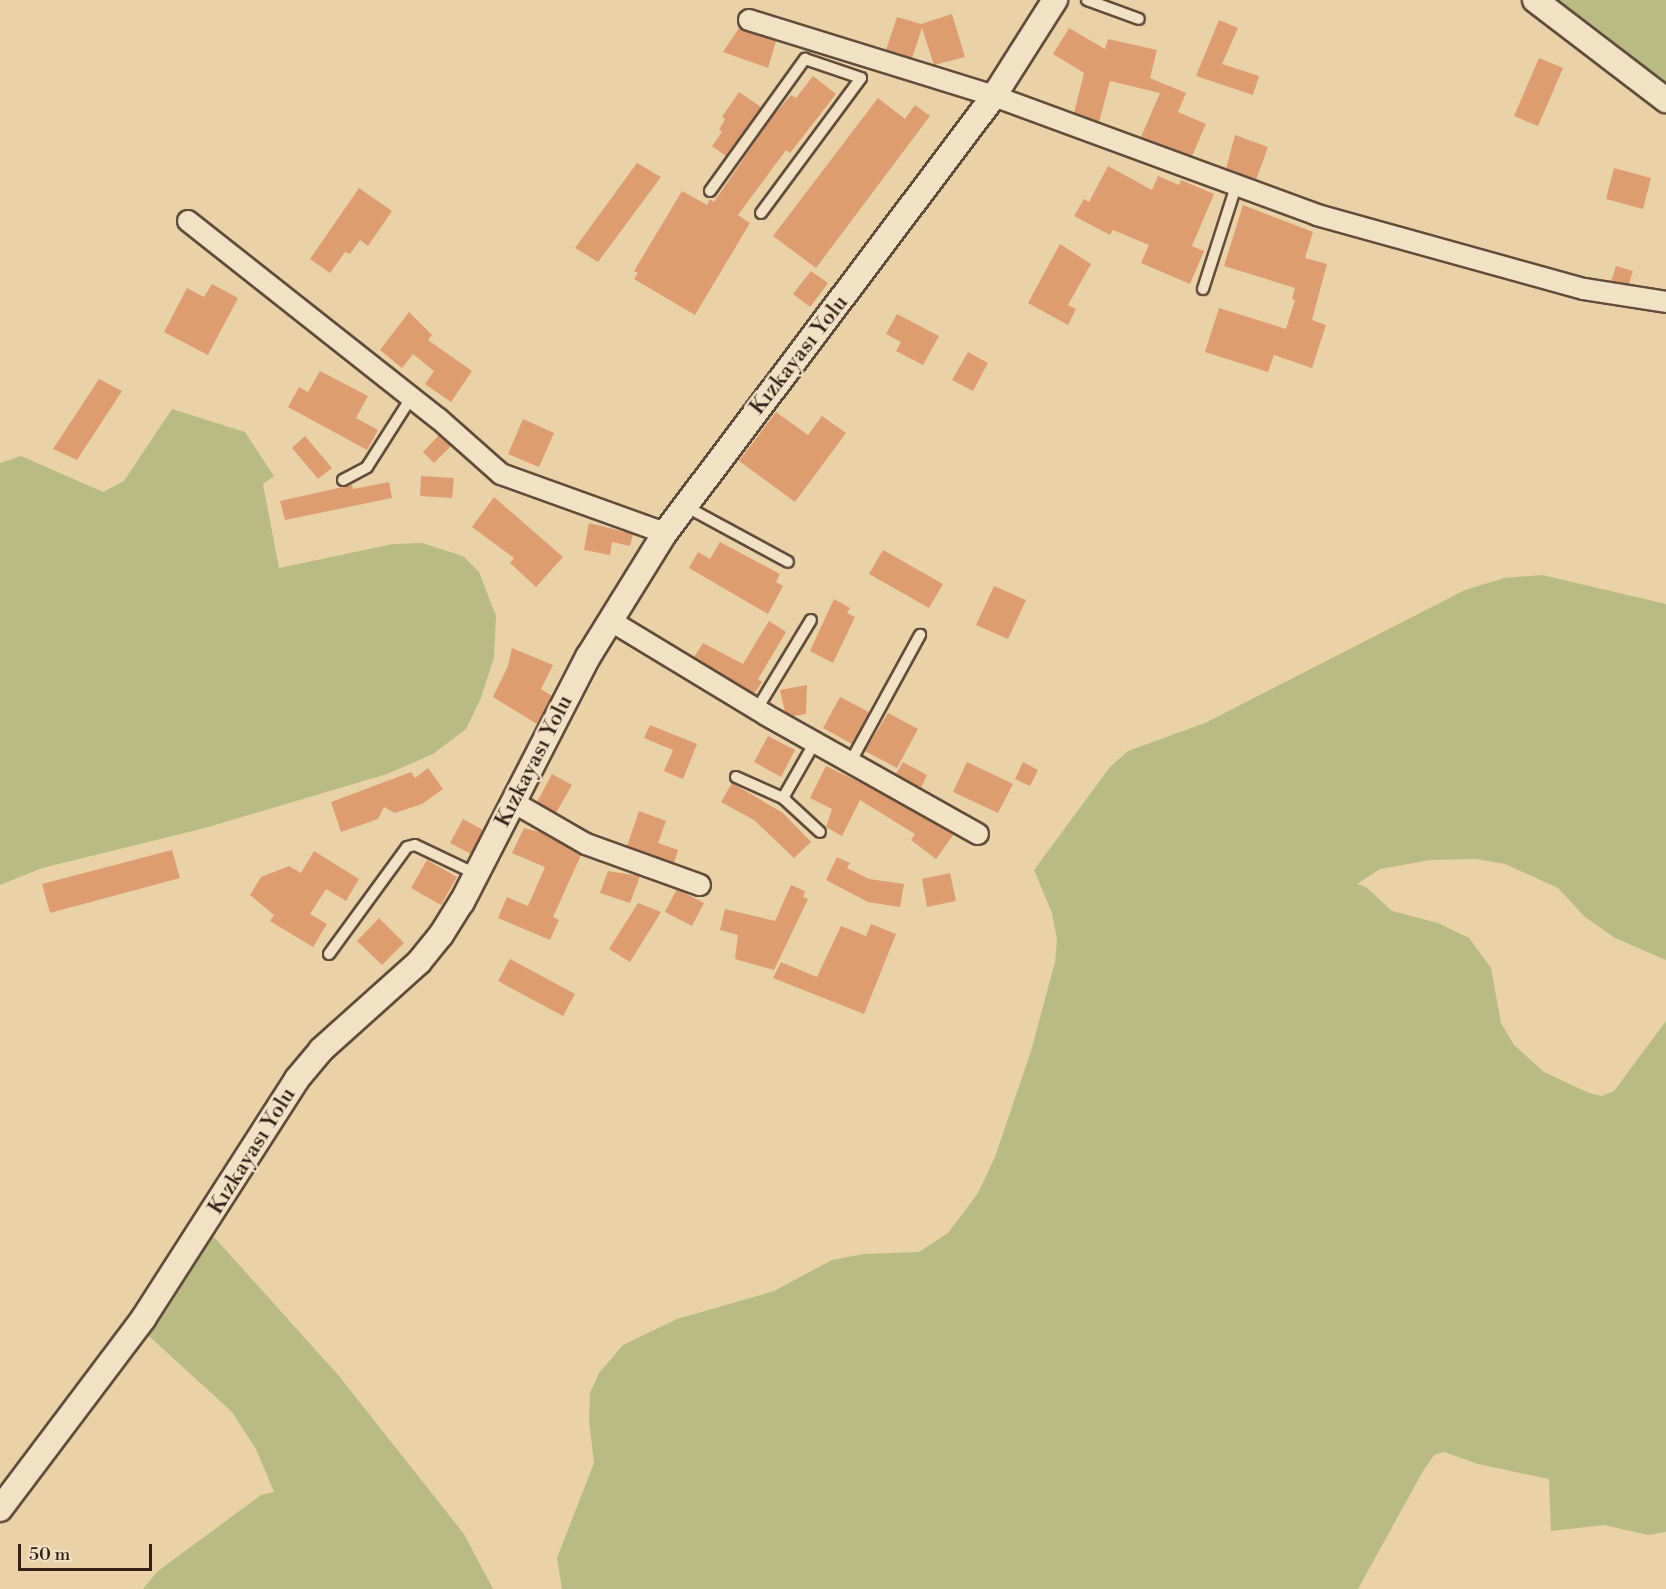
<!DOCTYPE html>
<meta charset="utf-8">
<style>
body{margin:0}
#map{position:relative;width:1666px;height:1589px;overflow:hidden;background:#e9d2a7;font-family:"Libre Bodoni",serif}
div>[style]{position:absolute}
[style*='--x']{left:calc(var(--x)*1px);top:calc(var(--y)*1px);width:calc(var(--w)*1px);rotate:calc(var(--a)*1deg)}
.green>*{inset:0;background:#b9bb85}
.building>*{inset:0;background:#de9d70}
.roads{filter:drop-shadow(2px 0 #624c3b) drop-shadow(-2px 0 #624c3b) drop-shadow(0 2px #624c3b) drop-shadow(0 -2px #624c3b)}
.service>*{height:10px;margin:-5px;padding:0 5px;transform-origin:5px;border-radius:5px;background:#f1e2c6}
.minor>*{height:20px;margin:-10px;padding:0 10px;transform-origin:10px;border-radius:10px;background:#f1e2c6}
.tertiary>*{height:24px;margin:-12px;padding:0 12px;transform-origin:12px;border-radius:12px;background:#f1e2c6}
span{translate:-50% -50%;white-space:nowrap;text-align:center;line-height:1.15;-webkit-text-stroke:4.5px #f1e2c6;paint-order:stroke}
.street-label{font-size:22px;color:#352017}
.scale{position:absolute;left:18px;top:1544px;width:134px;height:27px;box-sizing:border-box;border:3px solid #352017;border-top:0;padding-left:8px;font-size:18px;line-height:21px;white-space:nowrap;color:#352017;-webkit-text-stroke:4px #f1e2c6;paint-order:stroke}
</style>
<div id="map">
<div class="green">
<div style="clip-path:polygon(1535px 0,1666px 0,1666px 100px)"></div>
<div style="clip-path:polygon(172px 409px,245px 432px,274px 476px,263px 484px,279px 568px,393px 544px,422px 543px,463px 556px,479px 572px,496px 616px,494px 657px,481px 698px,466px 729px,433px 754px,387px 774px,205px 828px,42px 868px,0 885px,0 463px,21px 456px,103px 492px,124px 481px)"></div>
<div style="clip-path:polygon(1542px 575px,1666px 604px,1666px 960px,1615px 938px,1585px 917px,1558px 888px,1505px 864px,1476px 859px,1430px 860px,1380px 869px,1357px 884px,1366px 887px,1392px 911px,1438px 923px,1469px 938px,1491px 968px,1501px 1023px,1514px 1045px,1544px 1072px,1589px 1093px,1602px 1096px,1614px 1091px,1666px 1021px,1666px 1532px,1648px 1535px,1604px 1525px,1551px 1531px,1549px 1479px,1478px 1464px,1444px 1452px,1434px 1455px,1423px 1471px,1358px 1589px,562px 1589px,557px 1558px,594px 1463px,589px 1420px,590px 1393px,599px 1373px,623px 1345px,677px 1319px,774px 1291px,832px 1260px,864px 1254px,919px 1252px,948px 1233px,978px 1193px,995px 1157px,1031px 1051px,1055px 962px,1057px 940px,1052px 913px,1034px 870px,1110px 767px,1128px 751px,1205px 723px,1465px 590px,1504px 578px)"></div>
<div style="clip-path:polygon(205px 1227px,339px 1376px,464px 1534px,493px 1589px,143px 1589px,158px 1571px,261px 1495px,274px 1492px,256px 1449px,232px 1412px,138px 1326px)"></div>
</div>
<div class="building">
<div style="clip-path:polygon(952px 14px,965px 57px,934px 65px,922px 28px,912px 58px,886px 50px,897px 17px,921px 24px)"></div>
<div style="clip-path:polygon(1219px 20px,1238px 28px,1222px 64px,1259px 76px,1253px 95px,1196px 76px)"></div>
<div style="clip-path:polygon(739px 28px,776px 41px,768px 68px,723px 52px)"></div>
<div style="clip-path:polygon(1069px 28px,1105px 49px,1108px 39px,1157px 50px,1150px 78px,1186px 93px,1178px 112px,1206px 124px,1192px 156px,1141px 137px,1160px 93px,1110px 81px,1099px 122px,1074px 113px,1084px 73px,1053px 54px)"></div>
<div style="clip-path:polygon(1539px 58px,1563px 68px,1538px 126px,1514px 116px)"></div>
<div style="clip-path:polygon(813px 76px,836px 94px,790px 153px,786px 150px,738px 215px,750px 223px,695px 315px,634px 279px,638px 273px,634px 271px,682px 191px,707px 205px,710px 199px,714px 202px,773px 116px,791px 95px,796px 98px)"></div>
<div style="clip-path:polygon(739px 92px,761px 107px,726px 156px,712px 146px,722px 132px,719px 130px,725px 119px,722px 117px)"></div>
<div style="clip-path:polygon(878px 98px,905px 119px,915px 105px,930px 116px,816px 268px,773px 236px)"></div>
<div style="clip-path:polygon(1235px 135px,1268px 147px,1256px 180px,1226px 169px)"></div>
<div style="clip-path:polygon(637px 163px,661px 177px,598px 262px,575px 248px)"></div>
<div style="clip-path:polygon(1108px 166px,1152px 190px,1158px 176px,1179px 185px,1181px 180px,1214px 194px,1192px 246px,1204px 251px,1190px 284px,1141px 263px,1149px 245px,1113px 230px,1110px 235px,1074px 216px,1084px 199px,1089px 202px)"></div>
<div style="clip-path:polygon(1614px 168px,1651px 178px,1643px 209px,1606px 199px)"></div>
<div style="clip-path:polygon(359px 188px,392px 211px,368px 246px,360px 240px,350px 254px,345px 252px,330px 273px,310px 259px)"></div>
<div style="clip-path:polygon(1243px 205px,1313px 232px,1305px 258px,1327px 264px,1312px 320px,1326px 325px,1312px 368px,1274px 355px,1268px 372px,1205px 352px,1219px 308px,1286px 329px,1295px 300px,1292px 299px,1295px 288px,1224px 266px)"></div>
<div style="clip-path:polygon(1060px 244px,1091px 264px,1068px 305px,1076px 309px,1068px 325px,1028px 303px)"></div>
<div style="clip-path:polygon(1616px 266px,1633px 271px,1629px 284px,1611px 281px)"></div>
<div style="clip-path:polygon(811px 271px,828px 283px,810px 307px,793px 294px)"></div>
<div style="clip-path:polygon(212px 284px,238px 298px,208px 355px,164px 332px,187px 288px,204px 297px)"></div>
<div style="clip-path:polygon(409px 312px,432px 335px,428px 340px,472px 371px,451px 402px,425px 384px,434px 371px,413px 354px,402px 368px,380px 350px)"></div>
<div style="clip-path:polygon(897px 314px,939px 336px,923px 365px,896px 351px,901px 342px,886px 334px)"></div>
<div style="clip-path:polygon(968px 352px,988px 363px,973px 391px,952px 380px)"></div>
<div style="clip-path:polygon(320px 371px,368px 396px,356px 418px,378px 430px,367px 450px,288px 407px,299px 387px,308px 392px)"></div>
<div style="clip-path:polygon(99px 379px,122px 391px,77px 460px,53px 449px)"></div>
<div style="clip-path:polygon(776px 412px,808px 435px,822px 416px,846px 433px,795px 502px,739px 461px)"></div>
<div style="clip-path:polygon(523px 419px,554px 433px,539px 467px,508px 454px)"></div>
<div style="clip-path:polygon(439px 435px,451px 446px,434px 463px,423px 452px)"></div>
<div style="clip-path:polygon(305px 436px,332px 468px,318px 479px,292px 448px)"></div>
<div style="clip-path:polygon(421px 476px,454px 478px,452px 498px,420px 496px)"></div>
<div style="clip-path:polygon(389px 482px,392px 498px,285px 520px,280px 501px,352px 485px,353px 489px)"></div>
<div style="clip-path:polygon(494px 497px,563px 557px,536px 587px,510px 563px,514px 558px,472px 527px)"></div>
<div style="clip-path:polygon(589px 523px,633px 534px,630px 546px,612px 542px,610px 555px,584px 550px)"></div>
<div style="clip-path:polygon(720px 542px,780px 574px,776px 582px,783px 586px,768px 614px,689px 568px,698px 552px,710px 559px)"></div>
<div style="clip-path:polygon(883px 550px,943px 584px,929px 608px,869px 574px)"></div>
<div style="clip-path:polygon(994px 586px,1026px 600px,1008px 639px,976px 625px)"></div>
<div style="clip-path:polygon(834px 599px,850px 608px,847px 613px,855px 617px,833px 663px,810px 651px)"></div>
<div style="clip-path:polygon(769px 621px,786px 632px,758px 679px,762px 682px,754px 694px,694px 657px,703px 643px,743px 664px)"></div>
<div style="clip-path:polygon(512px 648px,553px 665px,541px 689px,552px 696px,537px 724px,493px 697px,508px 666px)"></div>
<div style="clip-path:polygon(807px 685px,806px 714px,793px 716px,785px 712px,780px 690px)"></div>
<div style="clip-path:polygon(840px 697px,869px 712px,852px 744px,823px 728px)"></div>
<div style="clip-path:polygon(888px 713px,918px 729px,897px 768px,865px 751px)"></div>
<div style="clip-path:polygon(650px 725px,697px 744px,683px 779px,664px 771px,673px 750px,644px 738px)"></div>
<div style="clip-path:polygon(768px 736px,795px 750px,781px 777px,754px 762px)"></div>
<div style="clip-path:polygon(903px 762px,927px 775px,921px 788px,896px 774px)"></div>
<div style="clip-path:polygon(967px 762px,1013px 784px,998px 813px,953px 792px)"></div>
<div style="clip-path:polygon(1023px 762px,1038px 770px,1030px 786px,1015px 779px)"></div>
<div style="clip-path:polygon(826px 766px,872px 788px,954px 834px,936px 859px,911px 840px,915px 834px,860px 800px,842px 836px,826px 827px,832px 809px,810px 798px)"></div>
<div style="clip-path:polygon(428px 768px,443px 789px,422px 804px,395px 813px,384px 807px,378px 819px,341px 832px,331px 802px,411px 772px,415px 778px)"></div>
<div style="clip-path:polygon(552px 774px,572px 785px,556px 813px,537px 802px)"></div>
<div style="clip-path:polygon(732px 783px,783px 813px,811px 842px,794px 858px,754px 820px,721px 802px)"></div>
<div style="clip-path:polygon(639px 811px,666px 821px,658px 843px,678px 850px,674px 863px,627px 846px)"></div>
<div style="clip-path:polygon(463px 819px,483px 830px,471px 854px,450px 843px)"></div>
<div style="clip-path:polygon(524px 828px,543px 833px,581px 855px,553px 917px,559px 920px,550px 940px,498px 918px,507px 897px,528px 906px,545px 867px,512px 853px)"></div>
<div style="clip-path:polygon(172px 850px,180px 878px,50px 913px,42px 884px)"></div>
<div style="clip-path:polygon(314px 851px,359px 879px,346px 901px,326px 889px,310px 914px,327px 924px,313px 947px,270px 921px,274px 915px,250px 895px,261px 877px,289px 866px,301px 873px)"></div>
<div style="clip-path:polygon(837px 857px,850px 863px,847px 868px,869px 879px,904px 884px,900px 907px,868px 902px,826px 880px)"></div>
<div style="clip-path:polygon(427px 860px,457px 877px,441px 905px,411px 888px)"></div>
<div style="clip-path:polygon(608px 871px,640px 876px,630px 903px,600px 893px)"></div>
<div style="clip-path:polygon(950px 873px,956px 901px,927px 907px,922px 879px)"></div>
<div style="clip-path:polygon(791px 885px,805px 891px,803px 897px,808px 899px,774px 970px,735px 959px,738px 935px,720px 930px,725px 909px,775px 921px)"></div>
<div style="clip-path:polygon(677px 889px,704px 903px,692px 926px,665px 912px)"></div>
<div style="clip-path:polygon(638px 903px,661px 912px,630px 962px,609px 949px)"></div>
<div style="clip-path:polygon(379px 918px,404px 943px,382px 965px,357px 941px)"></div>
<div style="clip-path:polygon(871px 924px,896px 934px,864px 1014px,773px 978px,781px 962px,817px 977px,841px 926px,866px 936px)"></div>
<div style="clip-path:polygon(510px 959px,575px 994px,563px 1016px,498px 981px)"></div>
</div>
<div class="roads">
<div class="service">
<div style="--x:1087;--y:0;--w:55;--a:20.1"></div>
<div style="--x:710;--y:191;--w:163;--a:-54.3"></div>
<div style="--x:805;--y:59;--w:59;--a:18.7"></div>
<div style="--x:861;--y:78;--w:168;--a:126.5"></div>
<div style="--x:1203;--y:289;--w:108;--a:-72.2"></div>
<div style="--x:343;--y:480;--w:27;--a:-28"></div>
<div style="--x:367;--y:467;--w:82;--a:-57.5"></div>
<div style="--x:685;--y:506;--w:117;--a:28.5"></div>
<div style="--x:757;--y:709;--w:104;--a:-58.8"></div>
<div style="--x:851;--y:761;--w:144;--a:-61.3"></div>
<div style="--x:736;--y:777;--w:51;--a:24.1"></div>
<div style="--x:783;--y:798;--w:50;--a:42.6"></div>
<div style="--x:783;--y:798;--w:64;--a:-60.3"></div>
<div style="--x:329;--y:954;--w:132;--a:-53.9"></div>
<div style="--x:407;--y:847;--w:8;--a:-14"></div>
<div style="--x:415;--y:845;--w:68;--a:25.4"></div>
</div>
<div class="minor">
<div style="--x:749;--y:20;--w:257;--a:17.2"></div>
<div style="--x:994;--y:96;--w:344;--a:20.2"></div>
<div style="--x:1317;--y:215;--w:277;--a:15.5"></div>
<div style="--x:1584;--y:289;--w:83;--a:9"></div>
<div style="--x:188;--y:221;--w:320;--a:38.3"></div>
<div style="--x:439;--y:419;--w:83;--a:41.6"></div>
<div style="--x:501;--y:474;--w:174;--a:19.8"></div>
<div style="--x:611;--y:621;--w:181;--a:31.2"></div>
<div style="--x:766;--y:715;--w:243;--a:29.3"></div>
<div style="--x:513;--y:802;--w:84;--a:29.9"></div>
<div style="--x:586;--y:844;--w:121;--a:19.8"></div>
</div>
<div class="tertiary">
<div style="--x:1535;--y:0;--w:165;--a:37.4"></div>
<div style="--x:0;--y:1509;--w:238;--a:-53"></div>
<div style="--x:143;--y:1319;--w:285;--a:-57.3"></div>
<div style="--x:297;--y:1079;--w:38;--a:-50"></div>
<div style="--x:321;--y:1050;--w:132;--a:-41.9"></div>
<div style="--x:419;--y:962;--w:35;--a:-51"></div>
<div style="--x:441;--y:935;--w:39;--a:-58"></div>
<div style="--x:462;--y:902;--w:276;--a:-62.8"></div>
<div style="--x:588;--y:657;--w:146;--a:-58.2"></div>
<div style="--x:665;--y:533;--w:547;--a:-53.03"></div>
<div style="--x:994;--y:96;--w:114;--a:-57.6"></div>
</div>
</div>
<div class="street-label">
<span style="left:799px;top:355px;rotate:-52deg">Kızkayası Yolu</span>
<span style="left:534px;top:761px;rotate:-63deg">Kızkayası Yolu</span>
<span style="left:252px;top:1151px;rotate:-58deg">Kızkayası Yolu</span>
</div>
<div class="scale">50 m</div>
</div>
